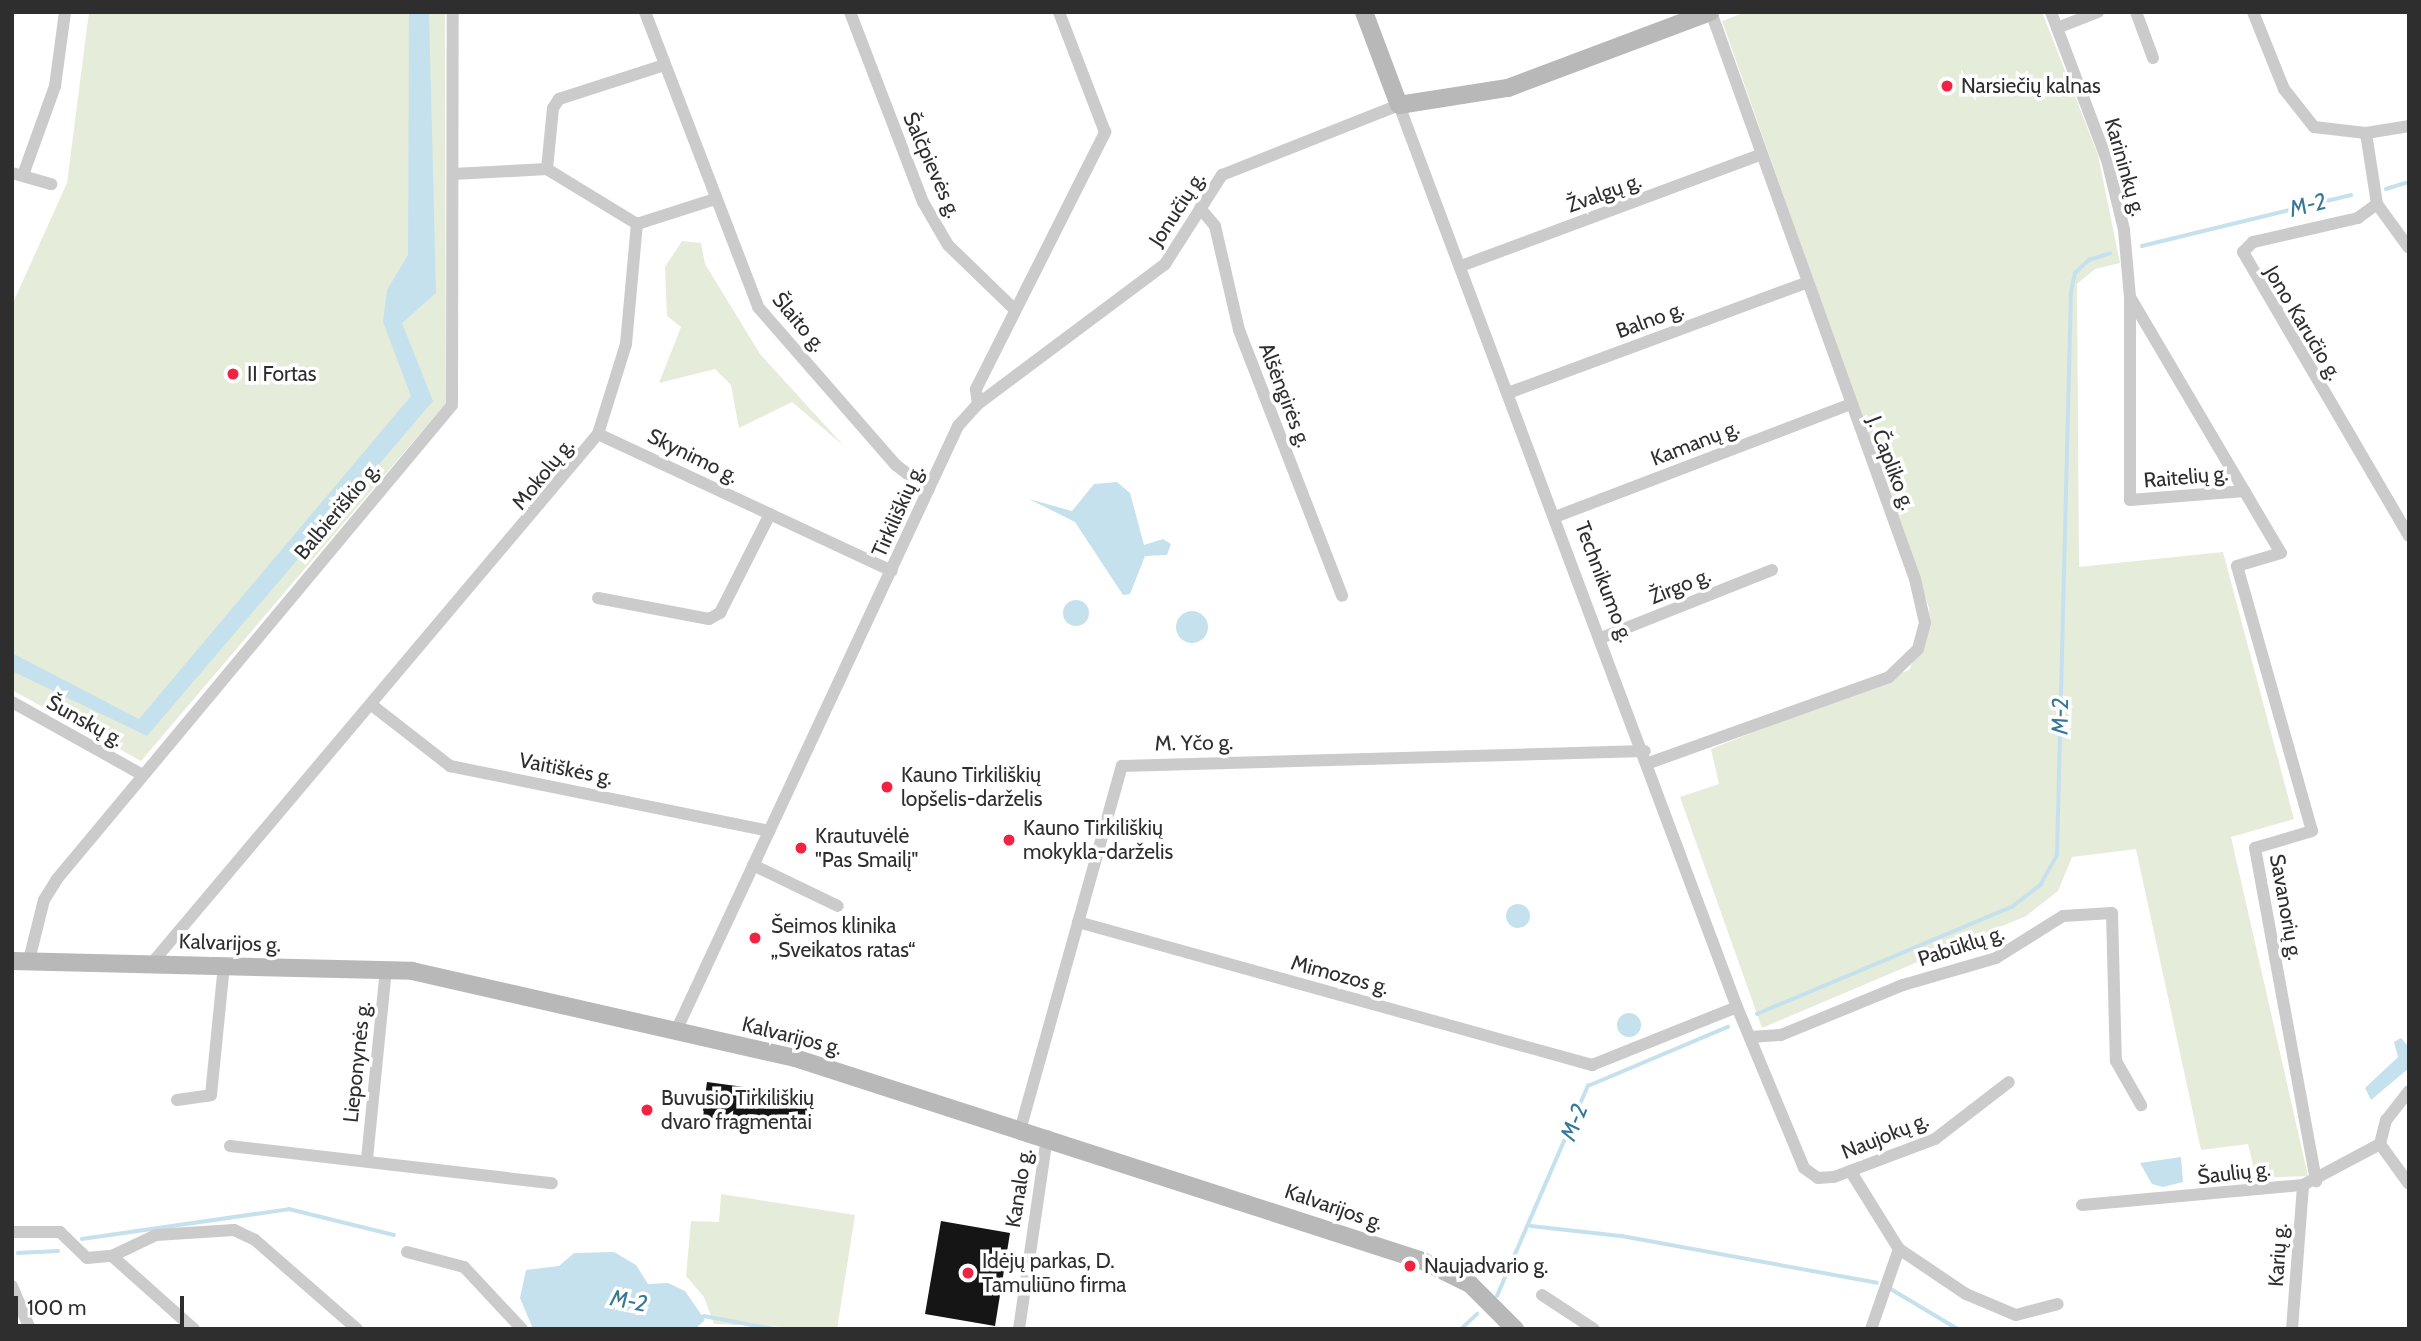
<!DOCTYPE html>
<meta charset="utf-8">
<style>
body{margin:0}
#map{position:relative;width:2421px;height:1341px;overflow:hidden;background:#fff;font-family:Cabin,sans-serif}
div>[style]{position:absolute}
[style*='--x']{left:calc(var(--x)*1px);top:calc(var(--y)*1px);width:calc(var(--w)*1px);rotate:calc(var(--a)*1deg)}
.green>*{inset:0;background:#e5ecda}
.water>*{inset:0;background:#c5e1ee}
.round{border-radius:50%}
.stream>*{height:3.5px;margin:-1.75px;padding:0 1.75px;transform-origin:1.75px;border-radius:1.75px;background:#c5e1ee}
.building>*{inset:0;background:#151515}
.street>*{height:12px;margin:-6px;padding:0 6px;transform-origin:6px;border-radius:6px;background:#cbcbcb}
.secondary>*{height:18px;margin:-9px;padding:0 9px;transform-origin:9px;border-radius:9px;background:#b8b8b8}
.dots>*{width:19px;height:19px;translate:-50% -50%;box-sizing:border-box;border:4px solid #fff;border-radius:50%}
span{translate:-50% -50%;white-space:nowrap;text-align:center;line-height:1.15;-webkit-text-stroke:7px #fff;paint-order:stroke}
.poi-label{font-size:21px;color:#2e2e2e}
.left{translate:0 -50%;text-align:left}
.street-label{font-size:21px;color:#2e2e2e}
.water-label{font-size:23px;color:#367895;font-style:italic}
.frame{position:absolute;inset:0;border:14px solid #2e2e2e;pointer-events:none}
.scale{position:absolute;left:14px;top:1296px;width:170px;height:32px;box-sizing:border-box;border:4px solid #2e2e2e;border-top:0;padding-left:9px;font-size:21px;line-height:24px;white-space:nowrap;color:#2e2e2e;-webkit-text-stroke:5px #fff;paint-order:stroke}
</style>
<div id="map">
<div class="green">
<div style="clip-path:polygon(89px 12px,445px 12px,446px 403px,141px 761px,12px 690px,12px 305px,67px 183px)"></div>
<div style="clip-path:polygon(1746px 12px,2042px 12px,2098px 155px,2120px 263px,2095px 269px,2077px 284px,2079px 567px,2223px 552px,2294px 819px,2231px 837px,2308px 1176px,2256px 1178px,2248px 1144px,2201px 1150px,2136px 849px,2072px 857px,2058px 891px,2026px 916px,1762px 1028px,1680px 797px,1719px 784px,1711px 749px,1909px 670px,1929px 628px,1929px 608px,1722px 21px)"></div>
<div style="clip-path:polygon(682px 241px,701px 243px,705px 264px,760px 354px,844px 446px,792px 402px,739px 428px,731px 385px,715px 369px,659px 383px,681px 327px,667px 316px,665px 267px)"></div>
<div style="clip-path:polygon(721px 1194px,855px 1215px,837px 1329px,714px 1324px,704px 1297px,686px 1276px,691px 1221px,719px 1222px)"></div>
</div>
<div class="water">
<div style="clip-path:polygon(409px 12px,429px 12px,436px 293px,402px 323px,433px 401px,147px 736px,12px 671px,12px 653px,139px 719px,411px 396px,383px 322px,387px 290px,408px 255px)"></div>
<div style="clip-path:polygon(1117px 482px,1130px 493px,1144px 545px,1163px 539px,1171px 544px,1167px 555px,1145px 556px,1130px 594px,1123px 595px,1075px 522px,1029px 499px,1072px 511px,1094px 484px)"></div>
<div class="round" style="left:1063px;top:600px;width:26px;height:26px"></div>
<div class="round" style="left:1176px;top:611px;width:32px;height:32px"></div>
<div class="round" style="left:1506px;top:904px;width:24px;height:24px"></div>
<div class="round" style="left:1617px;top:1013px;width:24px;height:24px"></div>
<div style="clip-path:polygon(2401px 1038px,2409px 1047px,2409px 1068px,2371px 1100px,2365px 1088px,2398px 1057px,2394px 1042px)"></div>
<div style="clip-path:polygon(2181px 1157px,2183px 1182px,2163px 1187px,2152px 1184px,2140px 1163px)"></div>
<div style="clip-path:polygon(614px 1252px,636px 1265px,648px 1284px,668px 1283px,685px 1291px,705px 1320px,695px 1329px,533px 1329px,520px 1298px,526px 1270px,559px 1266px,574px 1253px)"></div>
</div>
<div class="stream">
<div style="--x:2386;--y:189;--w:24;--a:-17"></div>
<div style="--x:2142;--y:246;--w:215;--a:-13.7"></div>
<div style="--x:1757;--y:1014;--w:277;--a:-22.8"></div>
<div style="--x:2012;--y:907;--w:37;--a:-38"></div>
<div style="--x:2041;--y:884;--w:33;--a:-61"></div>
<div style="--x:2057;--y:855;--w:563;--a:-88.58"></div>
<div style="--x:2071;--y:292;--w:19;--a:-78"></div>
<div style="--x:2075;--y:273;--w:19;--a:-43"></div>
<div style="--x:2089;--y:260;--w:22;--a:-18"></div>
<div style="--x:1531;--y:1226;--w:92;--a:6.3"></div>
<div style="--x:1622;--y:1236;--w:259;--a:10.4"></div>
<div style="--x:82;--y:1239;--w:209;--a:-8.2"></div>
<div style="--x:289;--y:1209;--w:108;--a:13.9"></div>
<div style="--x:18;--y:1253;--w:40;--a:-2.9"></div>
<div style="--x:1891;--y:1289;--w:78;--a:30.8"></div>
<div style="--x:1497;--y:1296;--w:229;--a:-66.6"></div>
<div style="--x:1588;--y:1086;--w:152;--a:-22.9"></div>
<div style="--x:704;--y:1316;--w:71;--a:10.5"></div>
<div style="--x:1461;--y:1329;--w:22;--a:-43"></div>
</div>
<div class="building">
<div style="clip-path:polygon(707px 1082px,810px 1096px,805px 1130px,702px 1117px)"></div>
<div style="clip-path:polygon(941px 1221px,1010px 1233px,995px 1326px,925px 1314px)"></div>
</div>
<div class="street">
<div style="--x:645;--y:12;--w:316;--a:69"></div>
<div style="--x:758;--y:307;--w:210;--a:48.9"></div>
<div style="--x:896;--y:465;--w:41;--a:38"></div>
<div style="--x:850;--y:12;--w:204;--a:69"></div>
<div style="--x:923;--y:202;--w:50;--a:59.8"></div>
<div style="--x:948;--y:245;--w:92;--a:44.1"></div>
<div style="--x:2051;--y:12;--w:158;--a:69.3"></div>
<div style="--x:2107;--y:160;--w:72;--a:76.3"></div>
<div style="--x:2124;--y:230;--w:67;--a:84.9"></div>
<div style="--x:2130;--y:297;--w:203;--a:90"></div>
<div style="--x:2130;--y:500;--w:115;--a:-4.5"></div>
<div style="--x:2136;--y:12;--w:49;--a:69.7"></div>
<div style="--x:2253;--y:12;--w:83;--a:68.1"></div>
<div style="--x:2284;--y:89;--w:48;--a:51.7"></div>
<div style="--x:2314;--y:127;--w:52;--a:6.6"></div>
<div style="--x:2366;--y:133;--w:44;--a:-9.2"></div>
<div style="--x:2057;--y:28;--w:44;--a:-21.3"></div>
<div style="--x:2366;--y:133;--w:72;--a:81.2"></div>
<div style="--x:2377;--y:204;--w:54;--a:54"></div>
<div style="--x:12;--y:173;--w:41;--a:15.8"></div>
<div style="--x:453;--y:174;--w:94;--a:-3"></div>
<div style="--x:23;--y:175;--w:95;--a:-70.2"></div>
<div style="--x:55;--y:86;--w:75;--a:-82.3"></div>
<div style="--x:2377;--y:204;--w:24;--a:144"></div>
<div style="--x:2358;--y:218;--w:108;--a:167.1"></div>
<div style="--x:2253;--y:242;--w:14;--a:135"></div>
<div style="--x:2243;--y:252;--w:329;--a:59.7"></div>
<div style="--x:1200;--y:208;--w:23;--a:50"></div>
<div style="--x:1215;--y:226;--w:107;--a:77"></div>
<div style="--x:1239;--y:330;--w:285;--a:68.8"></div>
<div style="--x:637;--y:224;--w:82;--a:-17.8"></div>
<div style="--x:1461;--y:266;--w:319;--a:-20.4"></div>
<div style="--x:2130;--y:297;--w:297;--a:59.5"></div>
<div style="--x:2281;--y:553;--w:46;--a:163.5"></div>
<div style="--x:2237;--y:566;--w:275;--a:74.2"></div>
<div style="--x:2312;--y:831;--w:59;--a:163.4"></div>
<div style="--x:2255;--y:848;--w:339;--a:79.6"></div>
<div style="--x:1508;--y:393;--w:317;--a:-20.3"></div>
<div style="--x:978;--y:404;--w:15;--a:-98"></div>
<div style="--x:976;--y:389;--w:288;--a:-63.3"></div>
<div style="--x:1105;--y:132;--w:129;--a:-111"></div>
<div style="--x:598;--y:434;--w:324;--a:25"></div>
<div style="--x:1555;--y:517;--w:314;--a:-20.9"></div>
<div style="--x:598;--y:598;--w:113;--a:10.7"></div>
<div style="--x:709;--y:619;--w:13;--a:-29"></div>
<div style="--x:720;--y:613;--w:111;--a:-63.2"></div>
<div style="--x:1601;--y:638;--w:184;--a:-21.7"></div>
<div style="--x:12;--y:702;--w:145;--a:29.2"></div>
<div style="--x:373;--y:706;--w:98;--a:37.9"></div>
<div style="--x:450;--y:766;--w:326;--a:11.5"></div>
<div style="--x:1649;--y:763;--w:255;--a:-19.7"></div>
<div style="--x:1889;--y:677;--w:40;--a:-44"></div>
<div style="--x:1918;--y:649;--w:27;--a:-75"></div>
<div style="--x:1925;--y:623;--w:45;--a:-102.8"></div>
<div style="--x:1915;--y:579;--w:603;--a:-109.79"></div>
<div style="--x:753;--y:865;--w:94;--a:25.8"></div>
<div style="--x:1078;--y:922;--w:534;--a:15.55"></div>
<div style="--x:1592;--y:1065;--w:156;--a:-21.8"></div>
<div style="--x:29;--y:960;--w:62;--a:-76"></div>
<div style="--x:44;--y:900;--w:25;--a:-58"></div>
<div style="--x:57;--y:879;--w:617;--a:-50.19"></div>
<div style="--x:452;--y:405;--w:393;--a:-89.9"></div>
<div style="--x:152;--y:963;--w:692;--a:-49.87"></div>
<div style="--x:598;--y:434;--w:94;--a:-72.7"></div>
<div style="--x:626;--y:344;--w:121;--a:-84.8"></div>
<div style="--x:637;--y:224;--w:105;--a:-148.6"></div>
<div style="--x:547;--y:169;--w:61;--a:-84.4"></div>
<div style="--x:553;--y:108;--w:11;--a:-56"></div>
<div style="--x:559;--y:99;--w:110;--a:-17.9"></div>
<div style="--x:676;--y:1031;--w:667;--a:-65.01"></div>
<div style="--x:958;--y:426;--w:30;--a:-48"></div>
<div style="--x:978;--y:404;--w:234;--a:-36.8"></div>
<div style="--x:1165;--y:264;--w:106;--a:-57.4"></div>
<div style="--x:1222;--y:175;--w:190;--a:-21.6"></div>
<div style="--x:1399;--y:105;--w:963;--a:69.46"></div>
<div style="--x:1737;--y:1007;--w:174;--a:67.4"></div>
<div style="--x:1804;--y:1168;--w:17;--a:36"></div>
<div style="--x:1818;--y:1178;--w:16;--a:-4"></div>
<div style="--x:1834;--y:1177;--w:108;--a:-20.6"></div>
<div style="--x:1935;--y:1139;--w:93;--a:-37.6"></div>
<div style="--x:1750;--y:1037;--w:31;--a:-4"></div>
<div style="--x:1781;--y:1035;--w:132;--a:-22.3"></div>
<div style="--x:1903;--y:985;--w:97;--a:-16.2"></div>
<div style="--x:1996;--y:958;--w:79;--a:-32.1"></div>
<div style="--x:2063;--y:916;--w:49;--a:-3.5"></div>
<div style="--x:2112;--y:913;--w:148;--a:88.5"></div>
<div style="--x:2116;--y:1061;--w:51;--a:60.4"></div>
<div style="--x:2409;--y:1091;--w:37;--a:128"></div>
<div style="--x:2386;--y:1120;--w:25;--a:104"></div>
<div style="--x:2380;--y:1144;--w:49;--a:54.1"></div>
<div style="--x:177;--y:1100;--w:34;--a:-8"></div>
<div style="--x:211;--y:1095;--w:131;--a:-84.3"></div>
<div style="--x:1021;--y:1127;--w:375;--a:-74.4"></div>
<div style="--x:1122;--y:766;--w:523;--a:-1.64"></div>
<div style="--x:230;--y:1146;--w:324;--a:6.6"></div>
<div style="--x:367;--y:1159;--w:191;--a:-84.3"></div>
<div style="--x:1851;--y:1172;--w:91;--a:58.1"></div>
<div style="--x:1899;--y:1249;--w:81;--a:33.9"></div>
<div style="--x:1966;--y:1294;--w:54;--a:22.8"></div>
<div style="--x:2016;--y:1315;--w:43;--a:-14.7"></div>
<div style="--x:2082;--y:1205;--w:222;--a:-5.2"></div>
<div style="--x:2303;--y:1185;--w:87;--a:-28"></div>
<div style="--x:12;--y:1232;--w:48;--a:0"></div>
<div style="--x:60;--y:1232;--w:37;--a:44"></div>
<div style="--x:87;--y:1258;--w:25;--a:-5"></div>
<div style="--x:112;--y:1256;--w:49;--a:-25.5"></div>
<div style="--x:156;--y:1235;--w:78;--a:-3.7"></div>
<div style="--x:234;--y:1230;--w:23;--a:25"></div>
<div style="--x:255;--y:1240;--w:135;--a:41.1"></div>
<div style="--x:407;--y:1252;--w:59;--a:14.7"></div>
<div style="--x:464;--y:1267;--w:85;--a:46.9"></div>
<div style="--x:112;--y:1256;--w:110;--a:41.7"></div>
<div style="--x:12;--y:1286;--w:47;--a:67.3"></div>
<div style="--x:1542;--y:1295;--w:62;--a:33.2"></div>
<div style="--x:1019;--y:1329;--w:195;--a:-81.7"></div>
<div style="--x:1871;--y:1329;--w:85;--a:-70.7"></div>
<div style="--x:2292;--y:1329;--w:144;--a:-85.6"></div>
</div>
<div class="secondary">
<div style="--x:1364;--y:12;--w:99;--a:69.4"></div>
<div style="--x:1399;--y:105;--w:110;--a:-8.9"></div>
<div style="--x:1508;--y:88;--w:216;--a:-20.6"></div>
<div style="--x:12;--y:961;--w:400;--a:1.4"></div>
<div style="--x:412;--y:971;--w:393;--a:12.8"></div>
<div style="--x:795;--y:1058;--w:660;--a:17.91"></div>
<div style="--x:1423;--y:1261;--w:52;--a:26.1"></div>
<div style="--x:1470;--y:1284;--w:64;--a:45"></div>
</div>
<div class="dots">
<div style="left:1947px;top:86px;background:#f12343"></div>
<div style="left:233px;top:374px;background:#f12343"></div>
<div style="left:887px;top:787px;background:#f12343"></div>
<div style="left:1009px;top:840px;background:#f12343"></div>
<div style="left:801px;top:848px;background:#f12343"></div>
<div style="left:755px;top:938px;background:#f12343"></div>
<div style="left:647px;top:1110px;background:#f12343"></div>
<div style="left:1410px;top:1266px;background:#f12343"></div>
<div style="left:968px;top:1273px;background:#f12343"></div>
</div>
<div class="poi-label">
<span class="left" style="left:1961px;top:86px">Narsiečių kalnas</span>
<span class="left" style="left:247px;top:374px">II Fortas</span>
<span class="left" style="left:901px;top:787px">Kauno Tirkiliškių<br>lopšelis-darželis</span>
<span class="left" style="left:1023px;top:840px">Kauno Tirkiliškių<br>mokykla-darželis</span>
<span class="left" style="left:815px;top:848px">Krautuvėlė<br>"Pas Smailį"</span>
<span class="left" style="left:771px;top:938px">Šeimos klinika<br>„Sveikatos ratas“</span>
<span class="left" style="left:661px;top:1110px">Buvusio Tirkiliškių<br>dvaro fragmentai</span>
<span class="left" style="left:982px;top:1273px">Idėjų parkas, D.<br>Tamuliūno firma</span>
<span class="left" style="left:1424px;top:1266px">Naujadvario g.</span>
</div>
<div class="street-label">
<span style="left:932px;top:165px;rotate:66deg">Šalčpievės g.</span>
<span style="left:2125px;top:167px;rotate:74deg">Karininkų g.</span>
<span style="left:1604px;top:193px;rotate:-20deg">Žvalgų g.</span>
<span style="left:1177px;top:209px;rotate:-57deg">Jonučių g.</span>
<span style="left:1650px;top:320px;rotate:-20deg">Balno g.</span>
<span style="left:799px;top:322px;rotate:50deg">Šlaito g.</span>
<span style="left:2303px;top:323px;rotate:59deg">Jono Karučio g.</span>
<span style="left:1285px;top:395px;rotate:69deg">Alšėngirės g.</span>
<span style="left:1695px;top:443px;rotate:-21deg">Kamanų g.</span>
<span style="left:693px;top:456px;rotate:26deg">Skynimo g.</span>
<span style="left:1891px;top:463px;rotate:69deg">J. Čapliko g.</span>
<span style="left:543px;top:474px;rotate:-51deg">Mokolų g.</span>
<span style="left:2186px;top:477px;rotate:-5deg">Raitelių g.</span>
<span style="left:337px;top:511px;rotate:-50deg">Balbieriškio g.</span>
<span style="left:898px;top:511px;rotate:-66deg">Tirkiliškių g.</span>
<span style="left:1604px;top:582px;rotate:69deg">Technikumo g.</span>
<span style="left:1680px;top:586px;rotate:-22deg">Žirgo g.</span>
<span style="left:85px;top:721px;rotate:29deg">Šunskų g.</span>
<span style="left:1194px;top:743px;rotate:-1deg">M. Yčo g.</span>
<span style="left:566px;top:769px;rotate:11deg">Vaitiškės g.</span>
<span style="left:2286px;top:907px;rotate:80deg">Savanorių g.</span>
<span style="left:230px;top:943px;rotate:2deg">Kalvarijos g.</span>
<span style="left:1961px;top:946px;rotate:-18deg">Pabūklų g.</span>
<span style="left:1340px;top:975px;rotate:15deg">Mimozos g.</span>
<span style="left:792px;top:1036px;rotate:14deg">Kalvarijos g.</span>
<span style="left:357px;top:1062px;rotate:-84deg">Lieponynės g.</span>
<span style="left:1885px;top:1136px;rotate:-22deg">Naujokų g.</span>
<span style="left:2234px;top:1173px;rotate:-7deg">Šaulių g.</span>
<span style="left:1019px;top:1188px;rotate:-81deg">Kanalo g.</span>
<span style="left:1334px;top:1207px;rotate:19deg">Kalvarijos g.</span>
<span style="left:2278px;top:1255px;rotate:-86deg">Karių g.</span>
</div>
<div class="water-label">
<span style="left:2308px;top:205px;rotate:-14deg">M-2</span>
<span style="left:2060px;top:716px;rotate:-89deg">M-2</span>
<span style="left:1574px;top:1122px;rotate:-68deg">M-2</span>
<span style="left:629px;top:1301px;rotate:11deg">M-2</span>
</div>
<div class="frame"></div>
<div class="scale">100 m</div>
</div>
